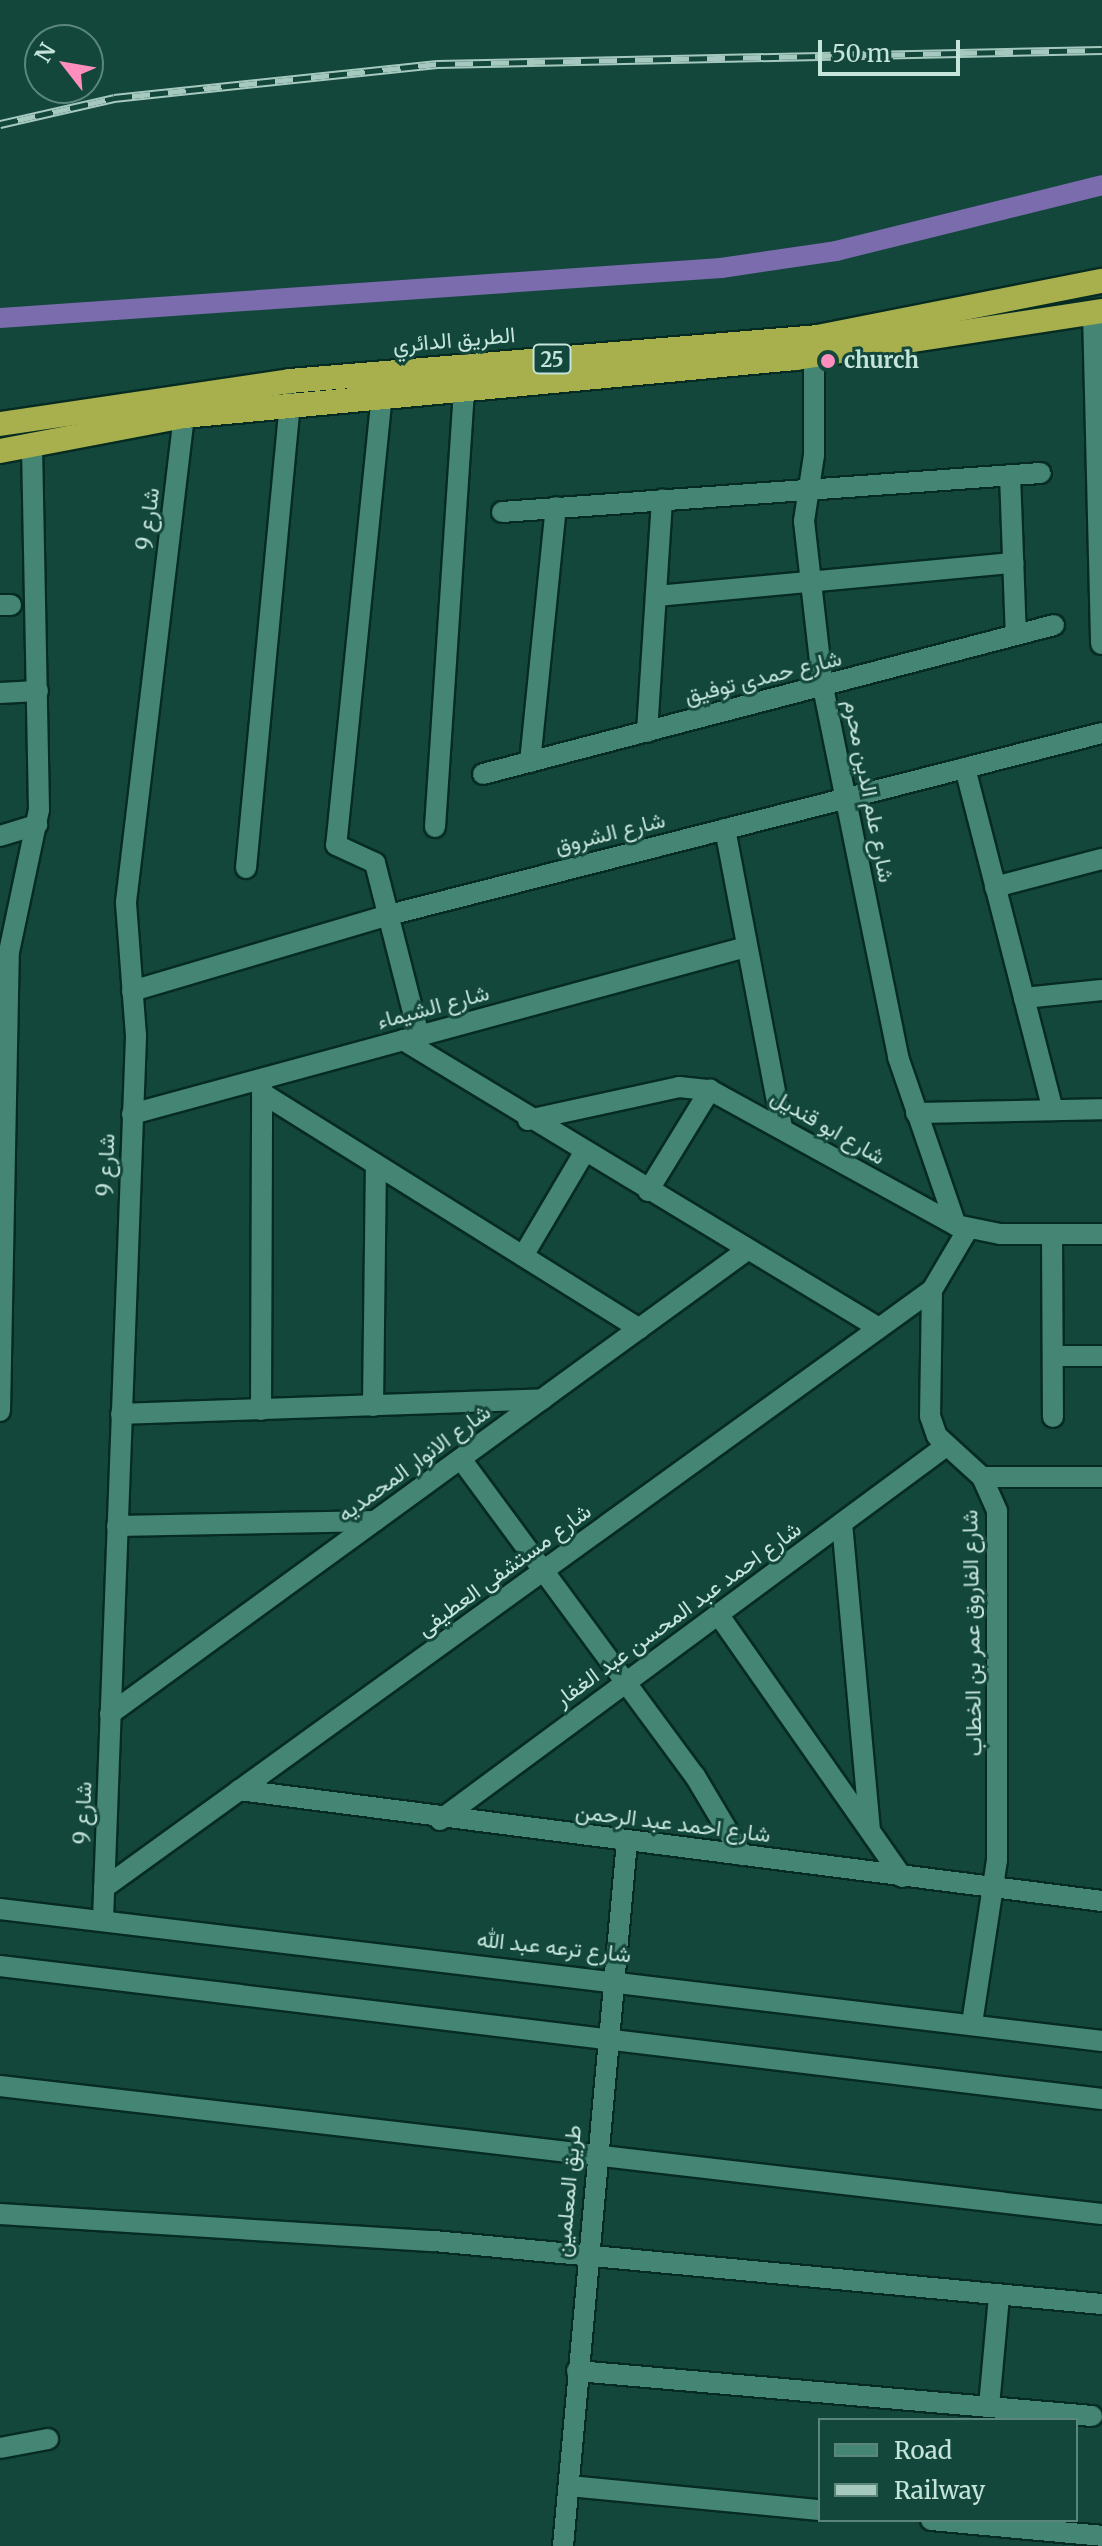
<!DOCTYPE html>
<meta charset="utf-8">
<style>
body{margin:0}
#map{position:relative;width:1102px;height:2546px;overflow:hidden;background:#13473b;font-family:Merriweather,Vazirmatn,serif}
div>[style]{position:absolute}
[style*='--x']{left:calc(var(--x)*1px);top:calc(var(--y)*1px);width:calc(var(--w)*1px);rotate:calc(var(--a)*1deg)}
.canal>*{height:20px;margin:-10px;padding:0 10px;transform-origin:10px;border-radius:10px;background:#7b6cad}
.roads{filter:drop-shadow(2px 0 #062b22) drop-shadow(-2px 0 #062b22) drop-shadow(0 2px #062b22) drop-shadow(0 -2px #062b22)}
.minor>*{height:20px;margin:-10px;padding:0 10px;transform-origin:10px;border-radius:10px;background:#448574}
.highway>*{height:24px;margin:-12px;padding:0 12px;transform-origin:12px;border-radius:12px;background:#a7b04c}
.rail>*{height:9px;margin-top:-4.5px;transform-origin:0;background:repeating-linear-gradient(90deg,#13473b 0 18px,#a6c9bf 0 36px);box-sizing:border-box;border-block:2px solid #a6c9bf}
.dots>*{width:22px;height:22px;translate:-50% -50%;box-sizing:border-box;border:4px solid #13473b;border-radius:50%}
span{translate:-50% -50%;white-space:nowrap;text-align:center;line-height:1.15;-webkit-text-stroke:6px #13473b;paint-order:stroke}
.shield-label span{padding:2px 6px;background:#13473b;border:2px solid;border-radius:6px;-webkit-text-stroke-width:0}
.shield-label{font-size:20px;color:#c5e5db;font-weight:700}
.street-label{font-size:22px;color:#c5e5db}
.poi-label{font-size:22px;color:#c5e5db;font-weight:700}
.left{translate:0 -50%;text-align:left}
.legend{position:absolute;left:818px;top:2418px;width:260px;height:104px;box-sizing:border-box;background:#13473b;border:2px solid #5a867b;margin:0;padding:10px 14px;list-style:none;font-size:24px;color:#c5e5db}
.legend li{display:flex;align-items:center;gap:16px;height:40px}
.legend b{width:40px;border:2px solid #5a867b}
.north{position:absolute;left:24px;top:24px;width:80px;height:80px;box-sizing:border-box;background:#13473b;border:2px solid #5a867b;border-radius:50%;rotate:301deg;font-size:22px;font-weight:700;line-height:32px;text-align:center;color:#c5e5db}
.north::after{content:'';display:block;margin:auto;width:28px;height:36px;background:#fd8ebe;clip-path:polygon(50% 0,100% 100%,50% 72%,0 100%)}
.scale{position:absolute;left:818px;top:40px;width:142px;height:36px;box-sizing:border-box;border:4px solid #c5e5db;border-top:0;padding-left:10px;font-size:24px;line-height:28px;white-space:nowrap;color:#c5e5db;-webkit-text-stroke:6px #13473b;paint-order:stroke}
</style>
<div id="map">
<div class="canal">
<div style="--x:0;--y:318;--w:723;--a:-3.97"></div>
<div style="--x:721;--y:268;--w:116;--a:-8.4"></div>
<div style="--x:836;--y:251;--w:274;--a:-13.9"></div>
</div>
<div class="roads">
<div class="minor">
<div style="--x:1093;--y:312;--w:332;--a:88.6"></div>
<div style="--x:814;--y:356;--w:99;--a:90"></div>
<div style="--x:814;--y:455;--w:67;--a:98.6"></div>
<div style="--x:804;--y:521;--w:167;--a:83.5"></div>
<div style="--x:823;--y:687;--w:378;--a:78.5"></div>
<div style="--x:898;--y:1057;--w:178;--a:71"></div>
<div style="--x:382;--y:394;--w:453;--a:95.8"></div>
<div style="--x:336;--y:845;--w:43;--a:24.8"></div>
<div style="--x:375;--y:863;--w:178;--a:75.7"></div>
<div style="--x:1010;--y:475;--w:160;--a:87.9"></div>
<div style="--x:502;--y:512;--w:540;--a:-4.14"></div>
<div style="--x:656;--y:596;--w:359;--a:-5.3"></div>
<div style="--x:0;--y:605;--w:11;--a:0"></div>
<div style="--x:0;--y:693;--w:38;--a:-3"></div>
<div style="--x:647;--y:732;--w:233;--a:-86.3"></div>
<div style="--x:530;--y:762;--w:256;--a:-84.2"></div>
<div style="--x:965;--y:768;--w:353;--a:75.6"></div>
<div style="--x:483;--y:774;--w:590;--a:-14.62"></div>
<div style="--x:435;--y:827;--w:443;--a:-86.2"></div>
<div style="--x:725;--y:829;--w:303;--a:79.2"></div>
<div style="--x:0;--y:836;--w:39;--a:-17"></div>
<div style="--x:246;--y:868;--w:467;--a:-84.6"></div>
<div style="--x:995;--y:887;--w:111;--a:-14.7"></div>
<div style="--x:132;--y:991;--w:268;--a:-16.5"></div>
<div style="--x:389;--y:915;--w:736;--a:-14.32"></div>
<div style="--x:1024;--y:998;--w:78;--a:-5.9"></div>
<div style="--x:403;--y:1040;--w:556;--a:31.18"></div>
<div style="--x:262;--y:1093;--w:445;--a:32"></div>
<div style="--x:916;--y:1113;--w:186;--a:-1.2"></div>
<div style="--x:132;--y:1114;--w:636;--a:-15.22"></div>
<div style="--x:528;--y:1120;--w:155;--a:-12.3"></div>
<div style="--x:679;--y:1087;--w:31;--a:6"></div>
<div style="--x:710;--y:1090;--w:281;--a:28.8"></div>
<div style="--x:956;--y:1225;--w:45;--a:11.6"></div>
<div style="--x:1000;--y:1234;--w:102;--a:0"></div>
<div style="--x:648;--y:1191;--w:119;--a:-58.5"></div>
<div style="--x:968;--y:1229;--w:71;--a:120.5"></div>
<div style="--x:932;--y:1290;--w:126;--a:90.9"></div>
<div style="--x:930;--y:1416;--w:21;--a:71"></div>
<div style="--x:937;--y:1436;--w:61;--a:42.3"></div>
<div style="--x:982;--y:1477;--w:37;--a:66"></div>
<div style="--x:997;--y:1511;--w:349;--a:90"></div>
<div style="--x:997;--y:1860;--w:165;--a:98.7"></div>
<div style="--x:1052;--y:1234;--w:183;--a:89.7"></div>
<div style="--x:523;--y:1256;--w:120;--a:-59.4"></div>
<div style="--x:1053;--y:1356;--w:49;--a:0"></div>
<div style="--x:373;--y:1406;--w:241;--a:-89.3"></div>
<div style="--x:261;--y:1410;--w:325;--a:-89.8"></div>
<div style="--x:0;--y:1411;--w:459;--a:-88.9"></div>
<div style="--x:9;--y:952;--w:145;--a:-78.1"></div>
<div style="--x:39;--y:810;--w:367;--a:-91.1"></div>
<div style="--x:121;--y:1414;--w:422;--a:-2"></div>
<div style="--x:461;--y:1459;--w:394;--a:53.6"></div>
<div style="--x:695;--y:1776;--w:92;--a:59.3"></div>
<div style="--x:982;--y:1477;--w:120;--a:0"></div>
<div style="--x:842;--y:1523;--w:306;--a:84.8"></div>
<div style="--x:117;--y:1526;--w:258;--a:-1.1"></div>
<div style="--x:718;--y:1614;--w:321;--a:55"></div>
<div style="--x:110;--y:1714;--w:788;--a:-36.07"></div>
<div style="--x:239;--y:1790;--w:870;--a:7.33"></div>
<div style="--x:440;--y:1820;--w:629;--a:-36.47"></div>
<div style="--x:104;--y:1888;--w:1021;--a:-35.84"></div>
<div style="--x:0;--y:1909;--w:1110;--a:6.83"></div>
<div style="--x:103;--y:1920;--w:885;--a:-87.86"></div>
<div style="--x:136;--y:1036;--w:134;--a:-94.3"></div>
<div style="--x:126;--y:902;--w:489;--a:-83.2"></div>
<div style="--x:0;--y:1966;--w:1110;--a:6.88"></div>
<div style="--x:0;--y:2086;--w:1109;--a:6.63"></div>
<div style="--x:0;--y:2214;--w:435;--a:3.6"></div>
<div style="--x:434;--y:2241;--w:671;--a:5.39"></div>
<div style="--x:577;--y:2371;--w:517;--a:4.99"></div>
<div style="--x:989;--y:2406;--w:110;--a:-84.8"></div>
<div style="--x:0;--y:2448;--w:49;--a:-10.6"></div>
<div style="--x:569;--y:2486;--w:252;--a:5.5"></div>
<div style="--x:931;--y:2520;--w:172;--a:5.3"></div>
<div style="--x:563;--y:2546;--w:708;--a:-84.81"></div>
</div>
<div class="highway">
<div style="--x:0;--y:424;--w:293;--a:-8.4"></div>
<div style="--x:290;--y:381;--w:530;--a:-4.76"></div>
<div style="--x:818;--y:337;--w:289;--a:-11.2"></div>
<div style="--x:0;--y:451;--w:187;--a:-10.8"></div>
<div style="--x:184;--y:416;--w:614;--a:-5.42"></div>
<div style="--x:795;--y:358;--w:311;--a:-8.7"></div>
</div>
</div>
<div class="rail">
<div style="--x:0;--y:124;--w:117;--a:-12.8"></div>
<div style="--x:114;--y:98;--w:325;--a:-6"></div>
<div style="--x:437;--y:64;--w:665;--a:-1.21"></div>
</div>
<div class="dots">
<div style="left:828px;top:361px;background:#fd8ebe"></div>
</div>
<div class="shield-label">
<span style="left:552px;top:359px">25</span>
</div>
<div class="street-label">
<span style="left:454px;top:340px;rotate:-5deg">الطريق الدائري</span>
<span style="left:148px;top:519px;rotate:-83deg">شارع 9</span>
<span style="left:763px;top:677px;rotate:-14deg">شارع حمدى توفيق</span>
<span style="left:869px;top:791px;rotate:79deg">شارع علم الدين محرم</span>
<span style="left:610px;top:833px;rotate:-14deg">شارع الشروق</span>
<span style="left:433px;top:1007px;rotate:-15deg">شارع الشيماء</span>
<span style="left:828px;top:1127px;rotate:30deg">شارع ابو قنديل</span>
<span style="left:106px;top:1165px;rotate:-88deg">شارع 9</span>
<span style="left:414px;top:1463px;rotate:-36deg">شارع الانوار المحمديه</span>
<span style="left:504px;top:1570px;rotate:-36deg">شارع مستشفى العطيفى</span>
<span style="left:678px;top:1614px;rotate:-36deg">شارع احمد عبد المحسن عبد الغفار</span>
<span style="left:972px;top:1633px;rotate:-91deg">شارع الفاروق عمر بن الخطاب</span>
<span style="left:83px;top:1813px;rotate:-88deg">شارع 9</span>
<span style="left:673px;top:1823px;rotate:7deg">شارع احمد عبد الرحمن</span>
<span style="left:554px;top:1947px;rotate:6deg">شارع ترعه عبد الله</span>
<span style="left:568px;top:2191px;rotate:-85deg">طريق المعلمين</span>
</div>
<div class="poi-label">
<span class="left" style="left:844px;top:361px">church</span>
</div>
<ul class="legend">
<li><b style="height:10px;background:#448574"></b>Road</li>
<li><b style="height:10px;background:#a6c9bf"></b>Railway</li>
</ul>
<div class="north">N</div>
<div class="scale">50 m</div>
</div>
